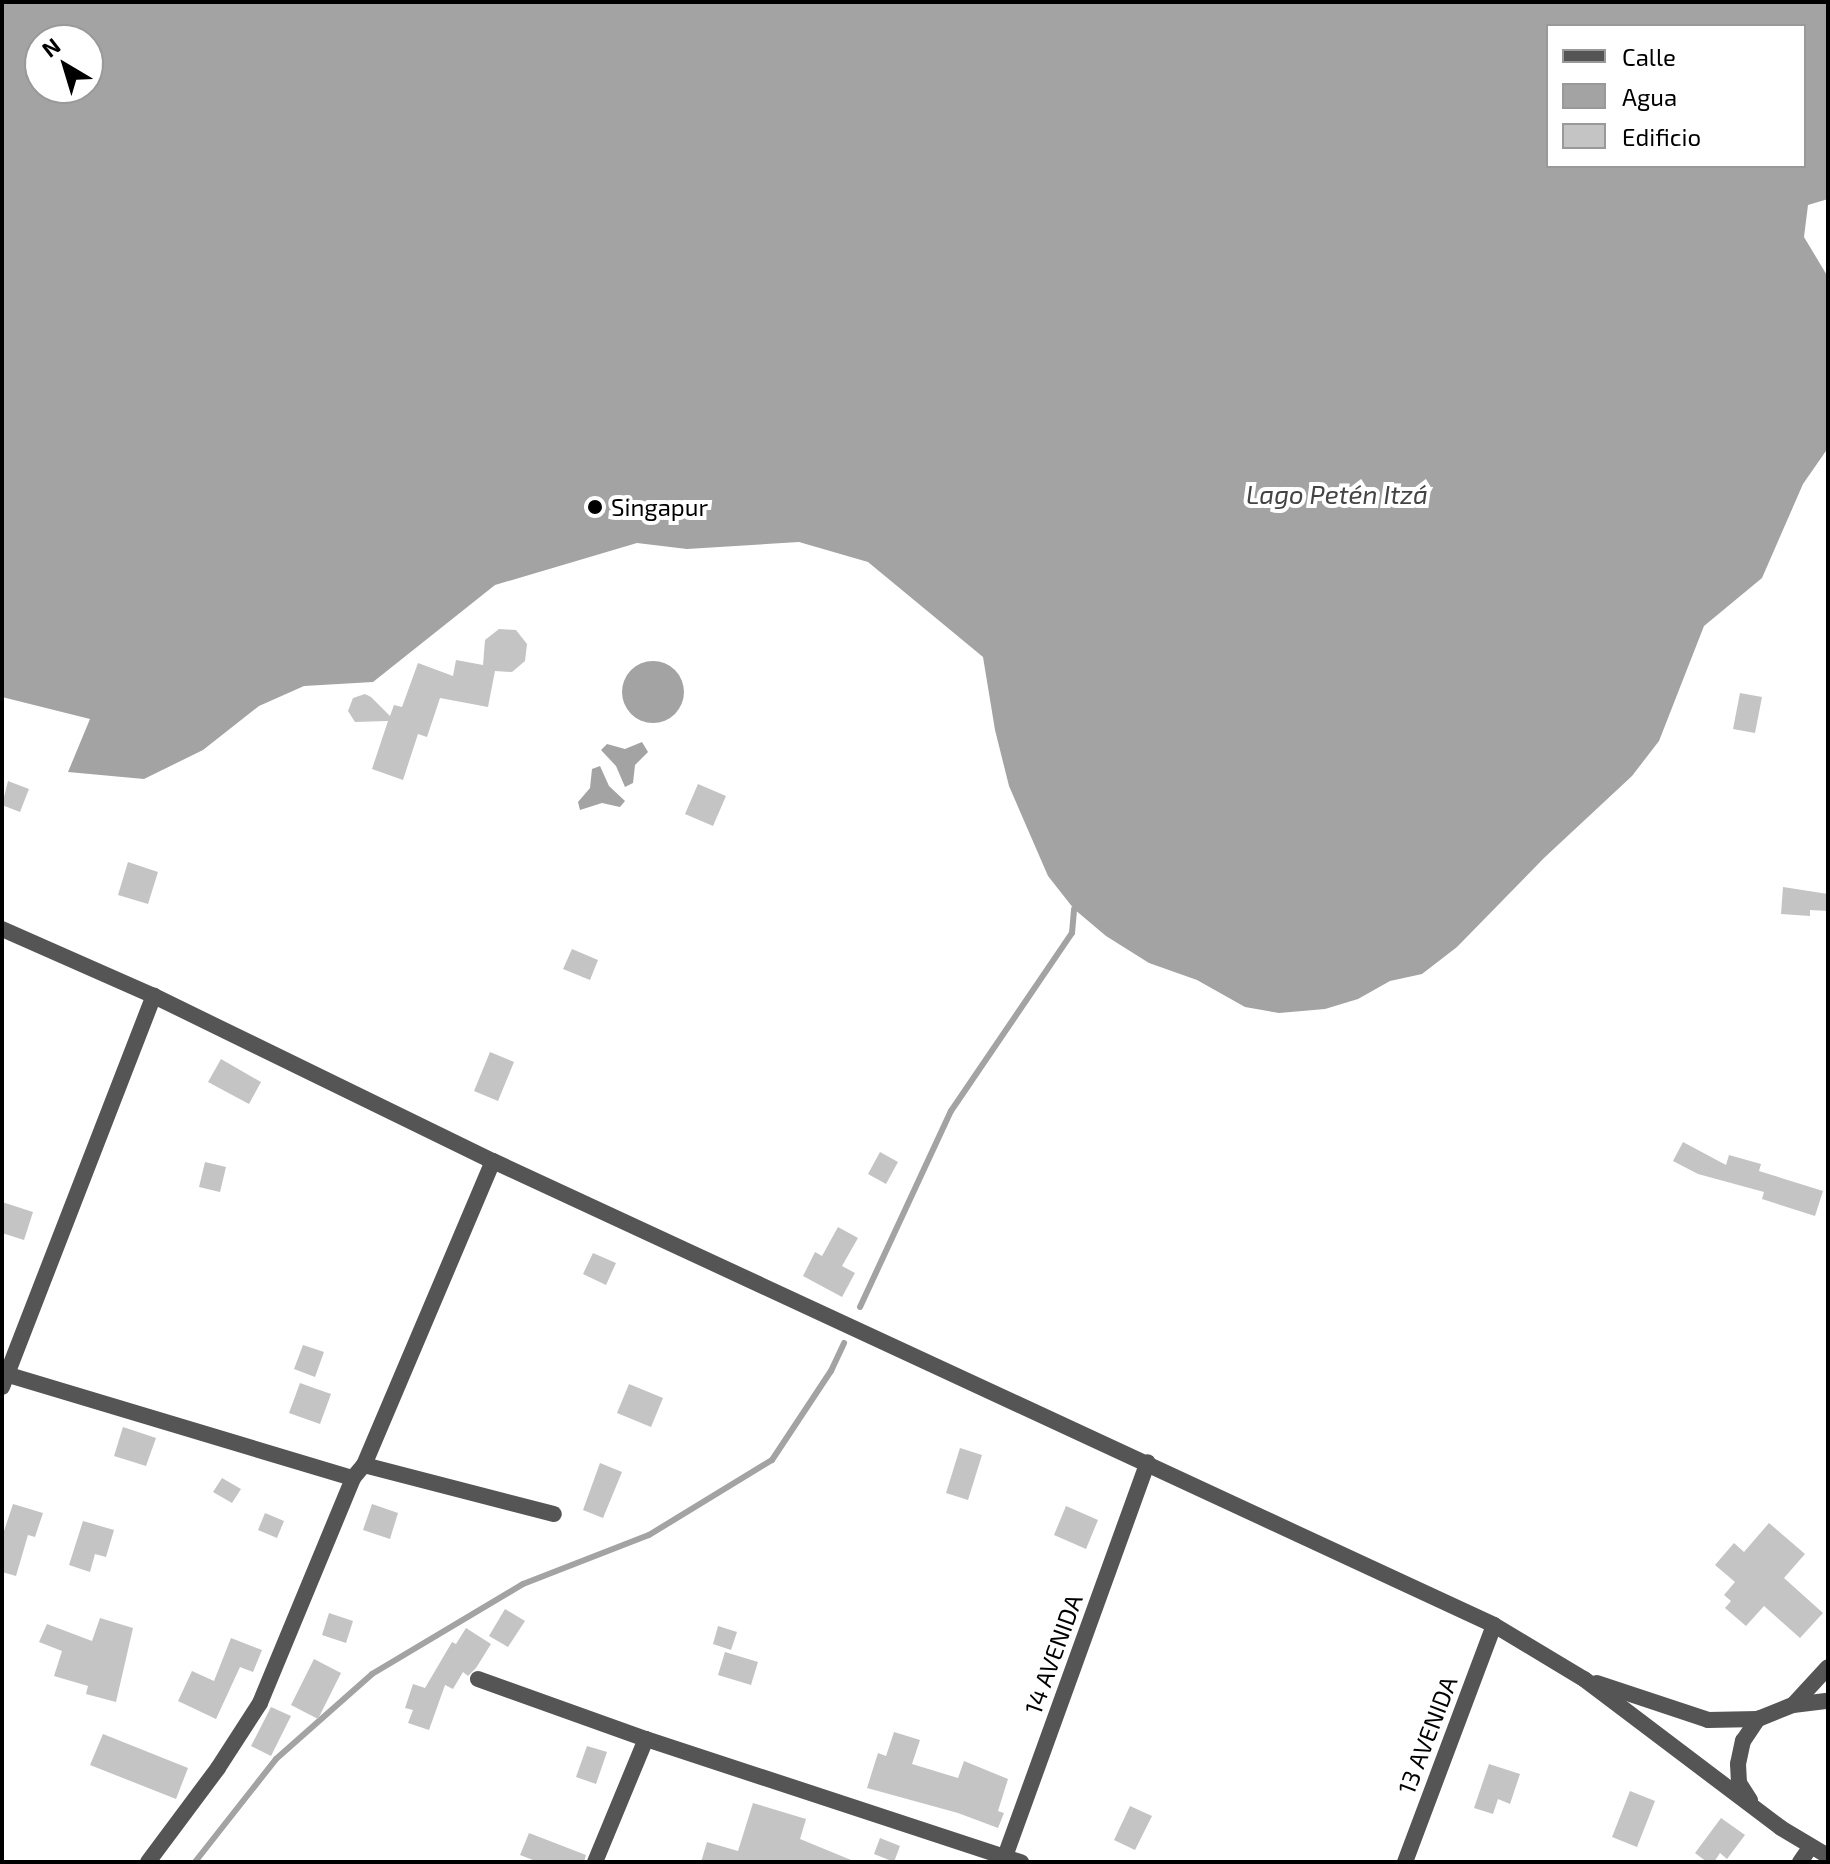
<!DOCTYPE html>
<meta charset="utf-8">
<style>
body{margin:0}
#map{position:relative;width:1830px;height:1864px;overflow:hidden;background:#fff;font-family:"Exo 2",sans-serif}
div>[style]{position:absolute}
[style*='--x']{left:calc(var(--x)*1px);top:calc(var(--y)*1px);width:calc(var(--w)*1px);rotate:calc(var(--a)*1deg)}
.water>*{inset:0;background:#a3a3a3}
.round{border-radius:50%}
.stream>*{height:6px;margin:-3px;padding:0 3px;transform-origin:3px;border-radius:3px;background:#a3a3a3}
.building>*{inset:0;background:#c4c4c4}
.minor>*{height:16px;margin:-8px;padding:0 8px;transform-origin:8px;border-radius:8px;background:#555}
.dots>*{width:22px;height:22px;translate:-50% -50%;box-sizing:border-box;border:4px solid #fff;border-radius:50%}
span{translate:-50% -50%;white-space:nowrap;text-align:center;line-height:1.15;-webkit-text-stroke:8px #fff;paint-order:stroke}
.poi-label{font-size:24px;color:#000}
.left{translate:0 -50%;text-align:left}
.street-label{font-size:24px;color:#000}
.water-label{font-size:26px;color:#444;font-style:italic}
.frame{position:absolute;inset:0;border:4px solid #000;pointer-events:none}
.legend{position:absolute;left:1546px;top:24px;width:260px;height:144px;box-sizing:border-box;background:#fff;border:2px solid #999;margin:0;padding:10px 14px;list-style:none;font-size:24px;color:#000}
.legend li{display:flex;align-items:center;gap:16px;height:40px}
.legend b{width:40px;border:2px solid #999}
.north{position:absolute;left:24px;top:24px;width:80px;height:80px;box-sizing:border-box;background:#fff;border:2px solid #999;border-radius:50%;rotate:322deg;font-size:22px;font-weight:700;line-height:32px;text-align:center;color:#000}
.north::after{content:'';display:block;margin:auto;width:28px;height:36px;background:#000;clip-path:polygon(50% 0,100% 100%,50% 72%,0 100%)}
</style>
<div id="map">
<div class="water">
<div style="clip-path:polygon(evenodd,2px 2px,1828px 2px,1828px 199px,1808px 205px,1804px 237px,1828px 277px,1828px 448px,1803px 484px,1762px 578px,1704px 626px,1659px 741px,1632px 776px,1544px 858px,1457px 947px,1422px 974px,1390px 981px,1358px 999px,1325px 1009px,1279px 1013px,1245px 1007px,1197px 980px,1149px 963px,1106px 936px,1074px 909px,1048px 876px,1009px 786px,995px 730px,983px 657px,868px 562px,799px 542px,687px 549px,637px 543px,495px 585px,373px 682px,304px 686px,259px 706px,203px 750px,144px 779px,68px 772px,90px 719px,2px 697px,2px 2px,1548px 26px,1804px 26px,1804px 166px,1548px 166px,1548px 26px,2px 2px,40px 40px,88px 40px,88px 88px,40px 88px,40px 40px)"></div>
<div class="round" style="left:622px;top:661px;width:62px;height:62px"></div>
<div style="clip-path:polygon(642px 742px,648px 752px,635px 765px,633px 783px,625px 787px,616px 766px,601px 750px,607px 744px,625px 749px)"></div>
<div style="clip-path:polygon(600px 766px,609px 786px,625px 801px,620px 807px,602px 803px,580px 810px,578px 802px,590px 788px,592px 769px)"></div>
</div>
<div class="stream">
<div style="--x:860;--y:1307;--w:216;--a:-65.1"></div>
<div style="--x:951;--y:1111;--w:215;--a:-55.8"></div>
<div style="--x:1072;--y:933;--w:24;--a:-85"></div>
<div style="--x:195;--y:1862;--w:131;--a:-51.8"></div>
<div style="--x:276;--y:1759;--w:128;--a:-41.5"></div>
<div style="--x:372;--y:1674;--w:176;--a:-30.8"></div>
<div style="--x:523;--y:1584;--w:135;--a:-21.3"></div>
<div style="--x:649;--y:1535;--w:144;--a:-31.4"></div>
<div style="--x:772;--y:1460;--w:107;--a:-56.5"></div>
<div style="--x:831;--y:1371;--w:31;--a:-65"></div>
</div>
<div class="building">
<div style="clip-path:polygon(499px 629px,516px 630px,527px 644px,525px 661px,512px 672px,495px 671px,488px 707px,440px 698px,427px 737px,418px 734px,403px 780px,372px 769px,388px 721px,355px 722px,348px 711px,353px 698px,365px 694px,371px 697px,390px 716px,394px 705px,402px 707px,418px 663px,453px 676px,456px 660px,483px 665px,485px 640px)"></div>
<div style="clip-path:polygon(1740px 693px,1762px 697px,1755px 733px,1733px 729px)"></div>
<div style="clip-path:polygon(8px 781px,29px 789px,20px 812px,2px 805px)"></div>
<div style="clip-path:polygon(698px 784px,726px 796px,713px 826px,685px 814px)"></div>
<div style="clip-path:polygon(128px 862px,158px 872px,148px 904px,118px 895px)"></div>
<div style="clip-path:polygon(1783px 887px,1828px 894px,1828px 911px,1810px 910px,1810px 916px,1781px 914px)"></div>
<div style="clip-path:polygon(572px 949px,598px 960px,590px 980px,563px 969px)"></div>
<div style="clip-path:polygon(490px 1052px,514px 1062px,498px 1101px,474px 1091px)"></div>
<div style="clip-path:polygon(221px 1059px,261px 1082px,249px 1104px,208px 1082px)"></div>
<div style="clip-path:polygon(1683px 1142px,1726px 1165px,1729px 1155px,1761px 1164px,1759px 1171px,1823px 1191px,1815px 1216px,1762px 1199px,1764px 1192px,1698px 1174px,1673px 1161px)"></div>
<div style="clip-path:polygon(880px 1152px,898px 1162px,886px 1184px,868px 1174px)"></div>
<div style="clip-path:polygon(205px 1162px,226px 1167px,220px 1192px,199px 1187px)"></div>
<div style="clip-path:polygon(2px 1202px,33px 1212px,24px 1240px,2px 1233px)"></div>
<div style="clip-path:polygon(838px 1227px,858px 1238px,842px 1266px,855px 1273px,842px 1297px,803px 1276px,815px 1252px,822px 1256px)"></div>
<div style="clip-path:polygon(593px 1253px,616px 1263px,606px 1285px,583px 1274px)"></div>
<div style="clip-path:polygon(303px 1345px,324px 1352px,315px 1377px,294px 1369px)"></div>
<div style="clip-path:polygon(300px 1383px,331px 1394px,320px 1424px,289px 1413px)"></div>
<div style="clip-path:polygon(629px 1384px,663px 1398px,651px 1427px,617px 1413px)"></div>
<div style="clip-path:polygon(123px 1427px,156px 1438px,146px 1466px,114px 1456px)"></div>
<div style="clip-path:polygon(960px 1448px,982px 1455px,968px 1500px,946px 1493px)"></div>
<div style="clip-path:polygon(600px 1463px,622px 1472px,603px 1518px,583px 1510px)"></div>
<div style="clip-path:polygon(222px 1478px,241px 1489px,232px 1503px,213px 1492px)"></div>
<div style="clip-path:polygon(13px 1504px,43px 1513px,35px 1537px,28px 1535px,16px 1576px,2px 1572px,2px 1537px)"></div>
<div style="clip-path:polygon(372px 1504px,398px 1513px,390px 1539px,363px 1530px)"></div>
<div style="clip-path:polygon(1066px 1506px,1098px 1520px,1086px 1549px,1054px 1535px)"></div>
<div style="clip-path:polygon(265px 1513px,284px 1521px,277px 1538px,258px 1530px)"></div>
<div style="clip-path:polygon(83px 1521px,114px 1530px,106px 1557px,95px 1554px,90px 1572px,69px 1565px)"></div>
<div style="clip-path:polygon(1769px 1523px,1805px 1554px,1784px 1578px,1823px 1613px,1800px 1638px,1764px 1606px,1746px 1626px,1725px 1608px,1731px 1601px,1724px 1595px,1735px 1582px,1715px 1565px,1734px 1543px,1744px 1552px)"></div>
<div style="clip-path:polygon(505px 1609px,525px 1621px,508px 1647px,489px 1636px)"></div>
<div style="clip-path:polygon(329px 1613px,353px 1621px,346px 1643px,322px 1635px)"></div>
<div style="clip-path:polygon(100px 1618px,133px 1628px,116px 1702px,86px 1694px,88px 1686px,54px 1676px,62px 1651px,39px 1642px,47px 1624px,92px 1641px)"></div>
<div style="clip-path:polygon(718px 1626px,737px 1632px,731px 1650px,713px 1644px)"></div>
<div style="clip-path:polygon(466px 1628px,491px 1644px,476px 1668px,468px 1676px,463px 1672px,453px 1689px,445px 1685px,429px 1730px,408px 1723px,413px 1710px,405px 1708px,413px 1684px,425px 1688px,452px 1642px,456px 1644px)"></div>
<div style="clip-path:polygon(231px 1638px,262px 1650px,253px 1672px,240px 1667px,216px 1719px,178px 1701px,192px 1671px,214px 1681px)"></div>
<div style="clip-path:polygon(725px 1652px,758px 1662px,751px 1685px,718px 1675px)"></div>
<div style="clip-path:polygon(314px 1659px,341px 1673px,318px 1719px,291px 1705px)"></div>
<div style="clip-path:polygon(271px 1707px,291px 1716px,271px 1756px,251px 1746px)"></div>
<div style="clip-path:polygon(894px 1732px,920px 1740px,912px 1764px,958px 1778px,964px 1761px,1008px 1779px,998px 1811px,1004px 1813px,998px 1828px,958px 1813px,867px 1788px,878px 1753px,886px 1756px)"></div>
<div style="clip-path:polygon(103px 1734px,188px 1768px,176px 1799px,90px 1765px)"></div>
<div style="clip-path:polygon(587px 1746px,607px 1752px,596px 1784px,576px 1777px)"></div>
<div style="clip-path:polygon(1489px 1764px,1520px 1774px,1510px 1804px,1498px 1799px,1493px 1814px,1474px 1808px)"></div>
<div style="clip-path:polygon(1630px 1791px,1655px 1801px,1637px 1847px,1612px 1837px)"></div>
<div style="clip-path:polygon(753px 1803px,806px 1819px,800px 1839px,856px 1862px,701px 1862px,707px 1842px,738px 1851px)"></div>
<div style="clip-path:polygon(1130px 1806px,1152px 1816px,1135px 1850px,1114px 1840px)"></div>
<div style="clip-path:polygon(1721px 1818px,1745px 1835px,1727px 1859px,1720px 1853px,1714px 1862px,1707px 1862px,1695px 1853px)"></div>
<div style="clip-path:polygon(529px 1833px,586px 1855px,584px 1862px,538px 1862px,520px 1855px)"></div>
<div style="clip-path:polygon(880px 1838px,900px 1846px,894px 1862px,874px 1854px)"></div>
</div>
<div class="minor">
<div style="--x:2;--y:929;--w:166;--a:23.8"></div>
<div style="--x:154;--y:996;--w:377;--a:26"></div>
<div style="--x:493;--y:1161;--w:1103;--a:24.87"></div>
<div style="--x:1494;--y:1625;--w:105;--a:31"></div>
<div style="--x:1584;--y:1679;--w:247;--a:37.1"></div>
<div style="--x:1781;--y:1828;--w:55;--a:30.8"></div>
<div style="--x:2;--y:1373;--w:366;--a:16.7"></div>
<div style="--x:2;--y:1387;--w:420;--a:-68.8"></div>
<div style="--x:364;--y:1465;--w:196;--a:14.5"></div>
<div style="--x:478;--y:1679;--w:178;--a:19.7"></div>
<div style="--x:646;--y:1739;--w:395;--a:18.2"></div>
<div style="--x:1597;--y:1683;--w:117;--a:18.4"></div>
<div style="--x:1708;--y:1720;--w:50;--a:-1.1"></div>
<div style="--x:1794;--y:1704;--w:50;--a:-47.4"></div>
<div style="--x:1750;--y:1800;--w:20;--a:-123"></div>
<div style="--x:1739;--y:1783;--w:19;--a:-93"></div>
<div style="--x:1738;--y:1764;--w:24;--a:-78"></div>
<div style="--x:1743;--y:1741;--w:27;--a:-56"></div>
<div style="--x:1758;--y:1719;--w:38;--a:-22"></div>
<div style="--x:1793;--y:1705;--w:35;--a:-7"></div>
<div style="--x:148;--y:1862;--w:117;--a:-53.3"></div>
<div style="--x:218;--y:1768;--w:77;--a:-57.1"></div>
<div style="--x:260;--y:1703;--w:243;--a:-67.5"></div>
<div style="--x:353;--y:1478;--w:17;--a:-50"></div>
<div style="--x:364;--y:1465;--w:330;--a:-67"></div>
<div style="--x:595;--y:1862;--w:133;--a:-67.5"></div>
<div style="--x:1003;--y:1862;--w:425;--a:-70.1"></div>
<div style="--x:1405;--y:1862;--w:253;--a:-69.4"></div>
<div style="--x:1800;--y:1862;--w:19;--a:-55"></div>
</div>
<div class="dots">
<div style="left:595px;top:507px;background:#000"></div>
</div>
<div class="poi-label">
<span class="left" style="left:611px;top:507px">Singapur</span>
</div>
<div class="street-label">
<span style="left:1053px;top:1654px;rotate:-70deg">14 AVENIDA</span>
<span style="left:1427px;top:1735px;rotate:-69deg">13 AVENIDA</span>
</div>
<div class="water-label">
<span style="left:1337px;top:494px">Lago Petén Itzá</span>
</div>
<div class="frame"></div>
<ul class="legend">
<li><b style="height:10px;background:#555"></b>Calle</li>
<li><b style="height:22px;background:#a3a3a3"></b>Agua</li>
<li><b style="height:22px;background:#c4c4c4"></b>Edificio</li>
</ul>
<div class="north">N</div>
</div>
